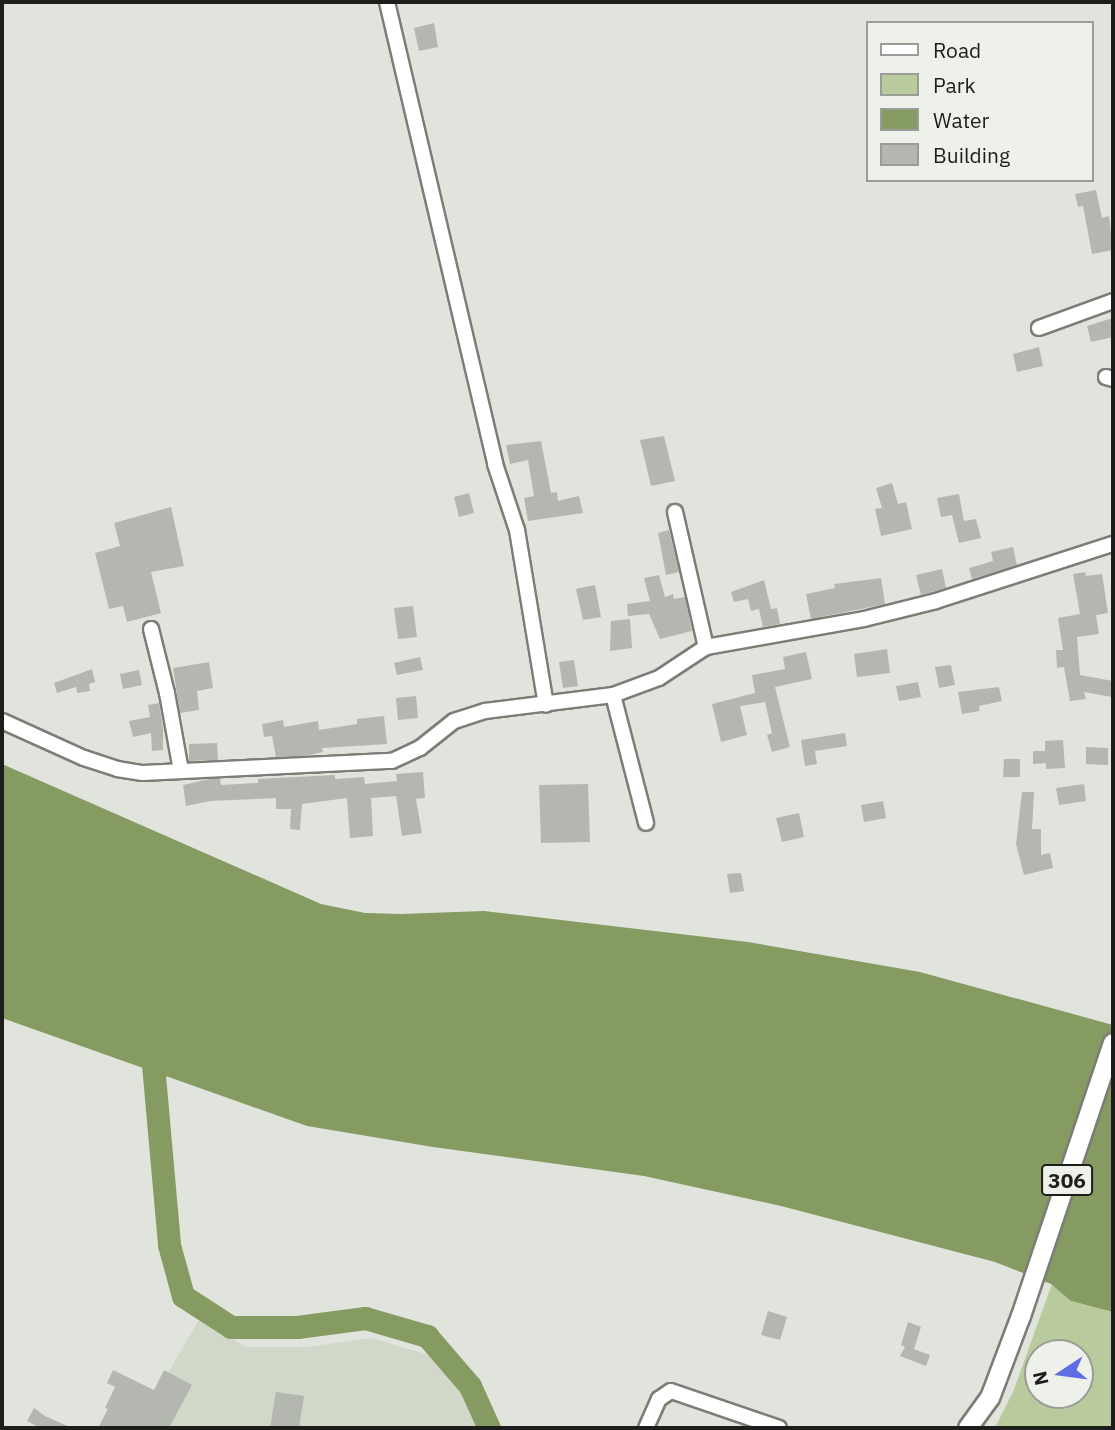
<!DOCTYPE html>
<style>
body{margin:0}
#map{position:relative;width:1115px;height:1430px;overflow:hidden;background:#e1e4dc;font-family:"IBM Plex Sans",sans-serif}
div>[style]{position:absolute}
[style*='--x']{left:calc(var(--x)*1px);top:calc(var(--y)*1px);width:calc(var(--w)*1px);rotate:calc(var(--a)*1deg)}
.built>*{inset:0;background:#d1d7c9}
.green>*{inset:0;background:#b9ca9d}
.water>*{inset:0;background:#869b62}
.river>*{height:23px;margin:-11.5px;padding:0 11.5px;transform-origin:11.5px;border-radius:11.5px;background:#869b62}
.building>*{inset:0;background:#b4b7b0}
.roads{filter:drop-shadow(2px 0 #7b7d76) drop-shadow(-2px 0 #7b7d76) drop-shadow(0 2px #7b7d76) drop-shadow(0 -2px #7b7d76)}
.minor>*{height:14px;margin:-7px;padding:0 7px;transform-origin:7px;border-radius:7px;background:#fff}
.major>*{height:18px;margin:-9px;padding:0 9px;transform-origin:9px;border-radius:9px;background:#fff}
span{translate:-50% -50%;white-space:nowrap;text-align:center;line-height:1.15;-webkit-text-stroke:7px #eef1e9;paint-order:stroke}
.shield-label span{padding:2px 5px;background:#eef1e9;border:2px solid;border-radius:5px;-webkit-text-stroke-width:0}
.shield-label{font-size:21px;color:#1d1e1b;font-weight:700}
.frame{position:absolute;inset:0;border:4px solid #1d1e1b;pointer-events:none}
.legend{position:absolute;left:866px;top:21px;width:228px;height:161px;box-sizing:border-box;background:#eef1e9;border:2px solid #9a9d97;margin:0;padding:9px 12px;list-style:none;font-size:21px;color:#1d1e1b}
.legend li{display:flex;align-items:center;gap:14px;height:35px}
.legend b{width:35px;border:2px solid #9a9d97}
.north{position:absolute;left:1024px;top:1339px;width:70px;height:70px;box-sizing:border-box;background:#eef1e9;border:2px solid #9a9d97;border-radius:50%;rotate:257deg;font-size:19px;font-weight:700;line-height:28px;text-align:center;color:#1d1e1b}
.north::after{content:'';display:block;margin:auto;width:24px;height:32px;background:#606ee6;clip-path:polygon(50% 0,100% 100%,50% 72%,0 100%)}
</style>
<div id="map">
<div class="built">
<div style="clip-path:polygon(200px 1318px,246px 1347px,308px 1347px,371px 1338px,429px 1355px,470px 1402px,482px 1428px,136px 1428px)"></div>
</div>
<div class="green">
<div style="clip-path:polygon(evenodd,1052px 1284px,1071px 1301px,1113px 1312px,1113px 1428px,995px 1428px,1013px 1392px,1052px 1284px,1038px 1353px,1080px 1353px,1080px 1395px,1038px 1395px,1038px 1353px)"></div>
</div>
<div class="water">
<div style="clip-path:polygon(2px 764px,321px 904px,365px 913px,401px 914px,484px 911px,748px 942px,920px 972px,1113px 1025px,1113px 1312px,1071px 1301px,1051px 1284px,995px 1262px,781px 1206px,644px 1176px,433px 1147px,307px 1126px,2px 1018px)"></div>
</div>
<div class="river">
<div style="--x:151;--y:1042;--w:204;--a:84.9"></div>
<div style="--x:169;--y:1245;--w:53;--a:74.6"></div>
<div style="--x:183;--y:1296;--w:57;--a:32.9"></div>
<div style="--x:231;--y:1327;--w:66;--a:0"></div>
<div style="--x:297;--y:1327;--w:69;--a:-7.5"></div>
<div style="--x:365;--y:1318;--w:65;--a:16.2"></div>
<div style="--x:427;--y:1336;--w:66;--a:49.3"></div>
<div style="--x:470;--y:1386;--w:46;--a:65.7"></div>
</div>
<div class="building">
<div style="clip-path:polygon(434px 23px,438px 47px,419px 51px,414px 28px)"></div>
<div style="clip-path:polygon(1096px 190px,1102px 218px,1109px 216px,1113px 250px,1092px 254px,1083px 206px,1078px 207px,1075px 194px)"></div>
<div style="clip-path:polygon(1113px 318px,1113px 337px,1091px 342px,1087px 326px)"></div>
<div style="clip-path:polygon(1039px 347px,1043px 366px,1017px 372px,1013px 354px)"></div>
<div style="clip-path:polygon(664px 436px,675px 481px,651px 486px,640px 440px)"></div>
<div style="clip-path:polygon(541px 441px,551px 493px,557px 492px,558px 501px,579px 496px,583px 513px,528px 521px,524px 498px,534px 496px,528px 460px,510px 464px,506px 445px)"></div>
<div style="clip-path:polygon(892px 483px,898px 504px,906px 502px,912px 529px,881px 536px,875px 509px,882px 508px,876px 488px)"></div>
<div style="clip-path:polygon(469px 493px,474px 513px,459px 517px,454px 497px)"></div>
<div style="clip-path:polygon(959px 494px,964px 521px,976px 519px,981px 538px,959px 543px,952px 515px,941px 517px,937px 498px)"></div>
<div style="clip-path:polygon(171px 507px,184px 566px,151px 572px,161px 613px,127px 622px,123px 606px,109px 609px,95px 553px,120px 546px,114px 523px)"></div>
<div style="clip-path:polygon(669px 530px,679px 572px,666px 575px,658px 533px)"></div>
<div style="clip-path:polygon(1013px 547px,1017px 565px,972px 579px,969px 568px,993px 561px,991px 552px)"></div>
<div style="clip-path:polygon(942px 569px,946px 588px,921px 595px,916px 575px)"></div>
<div style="clip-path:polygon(1085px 572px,1086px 576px,1102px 574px,1108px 613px,1096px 615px,1099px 634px,1077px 637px,1080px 675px,1113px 681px,1113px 689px,1112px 697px,1084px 692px,1086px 699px,1070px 701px,1064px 667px,1057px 668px,1056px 650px,1063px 650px,1058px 618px,1080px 614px,1073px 574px)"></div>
<div style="clip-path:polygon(659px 575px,665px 597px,673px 594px,674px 599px,685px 597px,692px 631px,660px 639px,649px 614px,628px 616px,627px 604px,650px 601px,644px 578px)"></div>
<div style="clip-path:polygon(881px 578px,885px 604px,811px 619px,806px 594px,835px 588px,834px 584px)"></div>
<div style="clip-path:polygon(764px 580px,771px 609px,777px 608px,780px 624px,763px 627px,759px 609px,751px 611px,748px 599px,734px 602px,731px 592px)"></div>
<div style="clip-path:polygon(595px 585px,601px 617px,583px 620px,576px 589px)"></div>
<div style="clip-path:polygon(413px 606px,417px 637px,398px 639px,394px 608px)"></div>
<div style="clip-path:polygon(630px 619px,632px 648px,610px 651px,611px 621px)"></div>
<div style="clip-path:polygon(887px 649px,890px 673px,857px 677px,854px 654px)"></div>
<div style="clip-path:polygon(806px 652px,812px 679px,775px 687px,790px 747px,772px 752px,767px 735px,772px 733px,765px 702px,740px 706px,747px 735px,721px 742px,712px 704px,755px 693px,752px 675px,785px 669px,783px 657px)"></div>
<div style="clip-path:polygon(420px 657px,423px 670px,397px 675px,394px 663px)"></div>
<div style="clip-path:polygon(574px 660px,578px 686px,563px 688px,559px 662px)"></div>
<div style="clip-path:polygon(209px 662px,213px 688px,197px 691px,199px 710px,180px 713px,173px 668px)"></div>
<div style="clip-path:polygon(951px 665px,955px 685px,939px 688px,935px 667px)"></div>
<div style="clip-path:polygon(92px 669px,95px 682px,89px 684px,90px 691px,77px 693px,76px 687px,57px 693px,54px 683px)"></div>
<div style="clip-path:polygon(139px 670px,142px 685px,123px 689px,120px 674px)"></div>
<div style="clip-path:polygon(918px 682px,921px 697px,899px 701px,896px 686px)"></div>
<div style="clip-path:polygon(999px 687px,1002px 701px,979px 706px,980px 711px,962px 714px,958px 692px)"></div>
<div style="clip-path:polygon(416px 696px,418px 718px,398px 720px,396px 698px)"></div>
<div style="clip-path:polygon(159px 703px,163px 728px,163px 750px,152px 751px,151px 733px,133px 737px,129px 721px,150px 717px,148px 705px)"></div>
<div style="clip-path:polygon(384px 716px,387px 744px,322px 748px,323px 752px,304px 756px,276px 757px,272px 736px,264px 737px,262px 724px,283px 720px,284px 727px,318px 721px,319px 730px,357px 724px,357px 719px)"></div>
<div style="clip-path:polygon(845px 733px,847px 746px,815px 751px,817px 764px,805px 766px,801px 740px)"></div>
<div style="clip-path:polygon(1063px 740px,1065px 768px,1046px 769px,1046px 763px,1033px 764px,1033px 751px,1045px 751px,1045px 741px)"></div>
<div style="clip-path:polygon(217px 743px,218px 760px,189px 761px,189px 744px)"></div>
<div style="clip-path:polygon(1086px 747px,1108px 748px,1108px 765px,1086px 764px)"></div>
<div style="clip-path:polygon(1004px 759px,1020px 759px,1020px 777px,1003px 777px)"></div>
<div style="clip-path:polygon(423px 772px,425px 798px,416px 799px,422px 833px,402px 836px,396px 796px,371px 798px,373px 836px,350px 838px,347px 798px,302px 804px,300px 830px,290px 829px,291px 809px,276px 809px,276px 798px,210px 801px,186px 806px,183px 785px,209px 779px,220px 779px,221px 785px,258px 783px,258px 779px,335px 775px,335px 779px,364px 777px,365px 784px,397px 781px,396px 774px)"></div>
<div style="clip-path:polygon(588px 784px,590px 842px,541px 843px,539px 785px)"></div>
<div style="clip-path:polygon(1084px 784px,1086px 801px,1059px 805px,1056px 788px)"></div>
<div style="clip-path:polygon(1022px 792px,1034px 792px,1032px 829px,1041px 829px,1041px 855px,1050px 853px,1053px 868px,1024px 875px,1016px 844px)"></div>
<div style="clip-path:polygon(883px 801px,886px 818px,864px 822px,861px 805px)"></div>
<div style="clip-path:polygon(799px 813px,804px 837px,782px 842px,776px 818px)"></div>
<div style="clip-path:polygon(741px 873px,744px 891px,730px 893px,727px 874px)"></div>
<div style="clip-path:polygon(768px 1311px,787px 1317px,780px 1340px,761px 1335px)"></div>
<div style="clip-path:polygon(908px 1322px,921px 1327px,914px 1349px,930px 1355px,926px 1366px,900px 1356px,905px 1347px,901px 1345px)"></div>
<div style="clip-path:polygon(113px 1370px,154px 1390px,164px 1370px,192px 1385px,169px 1428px,98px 1428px,108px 1409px,105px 1408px,115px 1387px,107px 1383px)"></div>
<div style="clip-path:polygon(276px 1392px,304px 1396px,299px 1428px,270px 1428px)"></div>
<div style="clip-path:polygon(34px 1408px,45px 1416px,72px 1428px,40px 1428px,27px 1421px)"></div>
</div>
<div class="roads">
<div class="minor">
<div style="--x:387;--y:2;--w:474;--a:76.8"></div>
<div style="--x:495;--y:464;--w:70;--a:71.6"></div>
<div style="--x:517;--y:530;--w:177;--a:80.6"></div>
<div style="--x:1039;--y:328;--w:79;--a:-20"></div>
<div style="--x:1106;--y:377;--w:7;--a:16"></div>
<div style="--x:675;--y:512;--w:139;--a:77.1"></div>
<div style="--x:151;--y:629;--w:66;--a:76"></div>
<div style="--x:167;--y:693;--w:79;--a:79.8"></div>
<div style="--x:613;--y:695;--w:132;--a:75.5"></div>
<div style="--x:2;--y:721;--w:90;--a:24.3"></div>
<div style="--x:84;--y:758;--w:35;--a:18"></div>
<div style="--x:117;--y:769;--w:26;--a:9"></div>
<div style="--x:143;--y:773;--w:249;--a:-2.8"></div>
<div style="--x:392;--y:761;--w:31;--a:-25"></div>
<div style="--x:420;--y:748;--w:43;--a:-38.5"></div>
<div style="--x:454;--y:721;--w:33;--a:-18"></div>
<div style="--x:485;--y:711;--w:129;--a:-7.1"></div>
<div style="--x:613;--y:695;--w:49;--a:-20.3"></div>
<div style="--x:659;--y:678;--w:56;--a:-33.4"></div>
<div style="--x:706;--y:647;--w:160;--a:-10"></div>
<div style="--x:864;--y:619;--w:74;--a:-14"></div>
<div style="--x:936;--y:601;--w:186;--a:-17.9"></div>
<div style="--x:646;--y:1428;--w:32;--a:-66"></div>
<div style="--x:659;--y:1399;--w:14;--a:-34"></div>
<div style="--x:671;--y:1391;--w:114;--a:18.9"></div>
</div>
<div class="major">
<div style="--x:968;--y:1428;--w:37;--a:-54"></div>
<div style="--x:990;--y:1398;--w:88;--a:-69.3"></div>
<div style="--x:1021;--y:1316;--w:288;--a:-71.4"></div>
</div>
</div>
<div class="shield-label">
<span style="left:1067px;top:1180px">306</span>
</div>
<div class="frame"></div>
<ul class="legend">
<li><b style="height:9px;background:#fff"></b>Road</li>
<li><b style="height:19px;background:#b9ca9d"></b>Park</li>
<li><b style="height:19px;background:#869b62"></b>Water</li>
<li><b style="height:19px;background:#b4b7b0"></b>Building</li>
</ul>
<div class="north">N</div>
</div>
